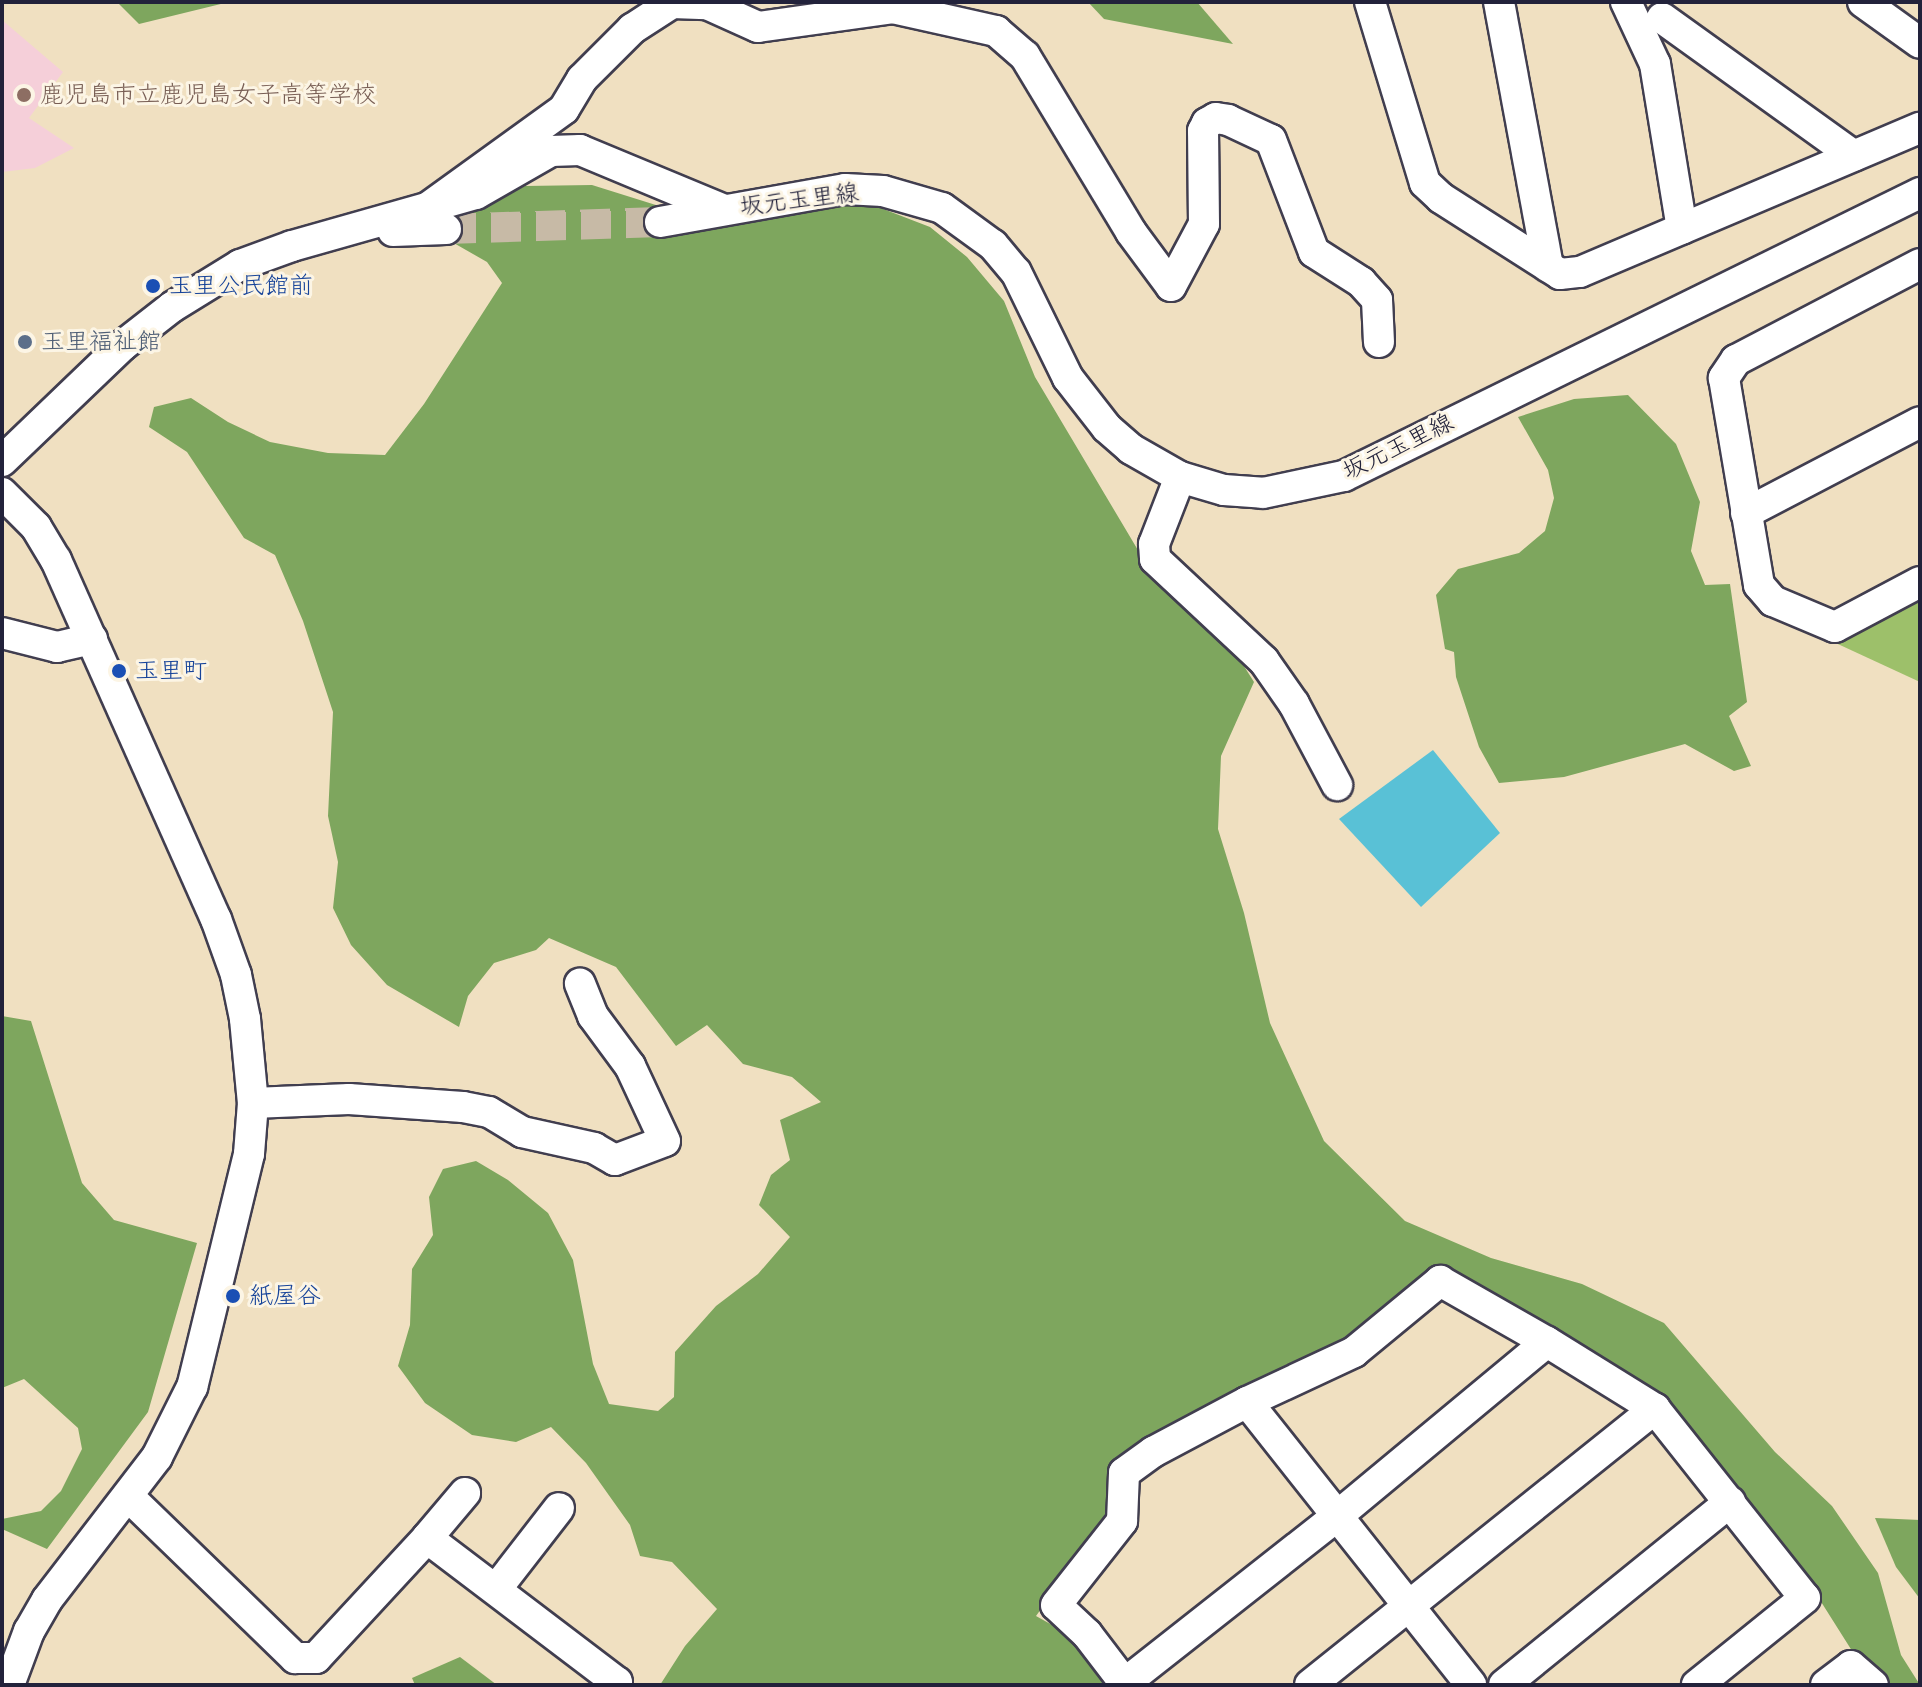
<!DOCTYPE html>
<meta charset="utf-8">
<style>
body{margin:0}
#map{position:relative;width:1922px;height:1687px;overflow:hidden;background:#f0e0c1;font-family:"Shantell Sans","Klee One",sans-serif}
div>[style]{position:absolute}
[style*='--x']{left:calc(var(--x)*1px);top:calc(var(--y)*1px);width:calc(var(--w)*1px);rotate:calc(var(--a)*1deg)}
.built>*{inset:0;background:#f5cfd9}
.green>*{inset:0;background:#9dc06a}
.forest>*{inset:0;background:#7ea65e}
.water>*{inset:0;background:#59c1d6}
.minor-tunnel>*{height:30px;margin-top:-15px;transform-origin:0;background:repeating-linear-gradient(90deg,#c7baa6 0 30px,transparent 0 45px)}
.roads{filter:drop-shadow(2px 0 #413e4f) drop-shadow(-2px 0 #413e4f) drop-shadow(0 2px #413e4f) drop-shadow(0 -2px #413e4f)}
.minor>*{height:30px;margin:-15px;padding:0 15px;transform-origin:15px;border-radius:15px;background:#fff}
.dots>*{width:22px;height:22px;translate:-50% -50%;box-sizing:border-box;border:4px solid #fcf5e5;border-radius:50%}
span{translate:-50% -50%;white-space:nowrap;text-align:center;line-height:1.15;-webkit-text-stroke:6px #fcf5e5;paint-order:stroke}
.education-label{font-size:24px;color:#785e54}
.left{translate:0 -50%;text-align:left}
.street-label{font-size:24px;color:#22223b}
.transit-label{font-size:24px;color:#164399}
.service-label{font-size:24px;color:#4e5e75}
.frame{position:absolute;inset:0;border:4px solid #22223b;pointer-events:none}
</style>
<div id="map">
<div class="built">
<div style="clip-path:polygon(2px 20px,63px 72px,29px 118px,74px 148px,35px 168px,2px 172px)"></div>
</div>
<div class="green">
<div style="clip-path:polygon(1920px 595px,1920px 682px,1827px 639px)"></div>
</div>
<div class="forest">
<div style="clip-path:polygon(117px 2px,229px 2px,139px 24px)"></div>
<div style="clip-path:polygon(1088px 2px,1197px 2px,1233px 44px,1104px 19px)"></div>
<div style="clip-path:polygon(592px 185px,675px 211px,808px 208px,865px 202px,930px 227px,967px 257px,1004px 301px,1035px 377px,1151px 572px,1230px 644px,1254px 682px,1221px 756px,1218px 829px,1244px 913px,1270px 1023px,1324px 1141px,1405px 1221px,1491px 1258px,1582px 1284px,1664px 1323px,1775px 1452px,1832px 1506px,1878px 1573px,1901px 1655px,1920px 1685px,1883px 1685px,1854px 1654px,1818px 1597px,1661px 1403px,1439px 1274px,1351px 1344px,1146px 1443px,1117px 1516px,1067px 1573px,1036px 1616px,1079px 1640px,1111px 1685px,660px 1685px,685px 1646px,717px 1609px,672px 1562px,640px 1556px,630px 1525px,586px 1463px,551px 1427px,516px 1442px,472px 1435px,425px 1403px,398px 1366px,410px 1325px,412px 1269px,433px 1235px,429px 1197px,443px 1169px,476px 1161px,508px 1180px,548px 1213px,573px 1260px,593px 1364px,609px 1404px,658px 1411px,674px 1397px,675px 1352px,716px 1306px,758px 1274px,790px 1237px,759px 1205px,771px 1175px,790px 1160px,780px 1120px,821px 1102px,792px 1077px,743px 1064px,707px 1025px,676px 1046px,616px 967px,549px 938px,536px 950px,494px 963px,468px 996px,459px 1027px,387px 985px,351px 945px,333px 908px,338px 862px,328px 816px,333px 712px,303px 621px,275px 555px,244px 538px,187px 452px,149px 427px,154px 407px,191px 398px,228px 422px,270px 442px,328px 453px,385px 455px,424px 404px,502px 283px,487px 262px,452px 242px,451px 223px,525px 186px)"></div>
<div style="clip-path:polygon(1628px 395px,1676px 444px,1700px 502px,1691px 551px,1705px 585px,1730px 584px,1747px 702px,1729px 716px,1751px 766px,1734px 771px,1685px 744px,1564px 777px,1499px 783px,1479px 747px,1456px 677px,1454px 652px,1445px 649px,1436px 595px,1458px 569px,1519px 553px,1545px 531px,1554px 498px,1548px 470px,1518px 417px,1574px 399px)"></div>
<div style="clip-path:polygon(2px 1016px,31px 1021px,82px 1183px,114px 1220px,197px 1243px,148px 1412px,47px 1549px,2px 1529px,2px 1519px,41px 1511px,61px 1491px,82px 1449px,78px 1428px,24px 1379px,2px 1388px)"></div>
<div style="clip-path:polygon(1875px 1518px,1920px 1520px,1920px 1599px,1896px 1567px)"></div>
<div style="clip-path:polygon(460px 1657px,497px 1685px,415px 1685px,412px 1678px)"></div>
</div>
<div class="water">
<div style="clip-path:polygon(1433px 750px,1500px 833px,1421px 907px,1339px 819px)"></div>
</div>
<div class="minor-tunnel">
<div style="--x:446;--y:229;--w:214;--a:-1.9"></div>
</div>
<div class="roads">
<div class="minor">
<div style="--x:1370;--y:2;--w:189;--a:73.1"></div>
<div style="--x:1425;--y:183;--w:22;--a:43"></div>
<div style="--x:1441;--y:198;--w:141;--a:32.6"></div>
<div style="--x:1560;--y:274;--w:20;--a:-6"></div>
<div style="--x:1580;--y:272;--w:369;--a:-23"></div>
<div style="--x:1499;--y:2;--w:269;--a:79.5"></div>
<div style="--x:1626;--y:2;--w:68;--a:64.9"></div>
<div style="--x:1655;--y:64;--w:167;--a:80.7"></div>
<div style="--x:1863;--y:2;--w:70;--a:35.7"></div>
<div style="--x:1662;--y:18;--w:236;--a:35.7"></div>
<div style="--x:426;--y:209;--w:170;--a:-35.9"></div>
<div style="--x:564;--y:109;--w:35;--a:-59"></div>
<div style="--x:582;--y:79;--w:71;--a:-45"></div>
<div style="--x:632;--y:29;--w:48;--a:-33"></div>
<div style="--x:672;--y:3;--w:35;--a:2"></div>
<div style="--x:707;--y:4;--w:56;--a:24.3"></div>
<div style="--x:758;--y:27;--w:136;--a:-8"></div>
<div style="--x:893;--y:8;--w:106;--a:12.6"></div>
<div style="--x:996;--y:31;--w:38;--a:41"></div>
<div style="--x:1025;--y:56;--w:205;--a:58.9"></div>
<div style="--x:1131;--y:232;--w:67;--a:53.5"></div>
<div style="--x:1171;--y:286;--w:70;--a:-62"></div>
<div style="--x:1204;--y:224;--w:93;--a:-90.6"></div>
<div style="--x:1203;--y:131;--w:9;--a:-63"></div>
<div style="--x:1207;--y:123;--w:10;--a:-29"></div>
<div style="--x:1216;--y:118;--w:12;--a:9"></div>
<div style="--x:1228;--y:120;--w:47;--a:24.9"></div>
<div style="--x:1271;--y:140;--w:120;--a:69"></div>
<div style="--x:1314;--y:252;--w:56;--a:32.6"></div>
<div style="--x:1361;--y:282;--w:24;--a:48"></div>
<div style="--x:1377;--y:300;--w:42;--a:87.3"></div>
<div style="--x:660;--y:222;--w:188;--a:-10.1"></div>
<div style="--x:845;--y:189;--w:38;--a:3"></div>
<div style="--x:883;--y:191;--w:61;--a:16.1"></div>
<div style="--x:942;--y:208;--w:63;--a:36"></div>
<div style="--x:993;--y:245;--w:35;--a:50"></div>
<div style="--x:1016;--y:272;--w:118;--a:63.9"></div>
<div style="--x:1068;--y:378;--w:63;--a:52"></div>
<div style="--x:1107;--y:428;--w:32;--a:41"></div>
<div style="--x:1131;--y:449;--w:56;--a:29.7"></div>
<div style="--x:1180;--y:477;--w:46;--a:16.5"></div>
<div style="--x:1224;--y:490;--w:39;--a:4"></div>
<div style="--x:1263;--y:493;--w:83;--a:-11.9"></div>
<div style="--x:1344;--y:476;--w:642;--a:-26.17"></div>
<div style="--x:393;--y:231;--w:53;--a:-2.2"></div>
<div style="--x:1920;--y:264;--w:208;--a:152.4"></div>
<div style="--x:1736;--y:360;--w:22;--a:124"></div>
<div style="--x:1724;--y:378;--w:210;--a:80.4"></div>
<div style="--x:1759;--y:585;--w:21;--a:49"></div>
<div style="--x:1773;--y:601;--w:67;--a:22.8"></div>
<div style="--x:1835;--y:627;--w:96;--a:-27.9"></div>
<div style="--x:2;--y:461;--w:166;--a:-43.8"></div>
<div style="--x:122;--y:346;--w:63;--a:-38"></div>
<div style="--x:172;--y:307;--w:80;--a:-31.7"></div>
<div style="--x:240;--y:265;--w:55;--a:-20.1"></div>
<div style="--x:292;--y:246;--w:191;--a:-15.8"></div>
<div style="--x:476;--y:194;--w:86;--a:-29.8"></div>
<div style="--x:551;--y:151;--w:29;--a:-2"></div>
<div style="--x:580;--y:150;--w:156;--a:22.6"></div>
<div style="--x:1180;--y:477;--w:72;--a:111.2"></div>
<div style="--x:1154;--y:544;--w:15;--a:86"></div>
<div style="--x:1155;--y:559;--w:149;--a:43.1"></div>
<div style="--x:1264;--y:661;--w:52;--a:55.1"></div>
<div style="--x:1294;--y:704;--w:92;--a:62"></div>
<div style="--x:2;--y:493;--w:48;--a:45"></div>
<div style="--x:36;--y:527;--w:39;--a:59"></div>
<div style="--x:56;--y:560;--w:393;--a:66"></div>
<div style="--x:216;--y:919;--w:59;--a:70.3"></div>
<div style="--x:236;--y:975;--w:45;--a:78.4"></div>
<div style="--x:245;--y:1019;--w:84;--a:84.6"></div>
<div style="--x:253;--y:1103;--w:51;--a:94.5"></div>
<div style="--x:249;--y:1154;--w:240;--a:103.7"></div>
<div style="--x:192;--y:1387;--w:78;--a:116.6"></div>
<div style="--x:157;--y:1457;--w:180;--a:127.6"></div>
<div style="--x:47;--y:1600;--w:36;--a:120"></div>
<div style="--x:29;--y:1631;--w:58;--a:110.3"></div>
<div style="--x:1746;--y:513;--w:196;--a:-27.6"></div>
<div style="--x:2;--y:633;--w:57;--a:14.3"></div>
<div style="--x:57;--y:647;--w:36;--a:-13"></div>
<div style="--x:253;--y:1103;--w:96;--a:-2.4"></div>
<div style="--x:349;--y:1099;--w:114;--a:4"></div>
<div style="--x:463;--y:1107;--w:26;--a:11"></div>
<div style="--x:489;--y:1112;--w:39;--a:31"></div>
<div style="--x:522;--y:1132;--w:74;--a:12.5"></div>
<div style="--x:594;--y:1148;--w:24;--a:30"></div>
<div style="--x:615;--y:1160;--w:53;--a:-20.8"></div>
<div style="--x:665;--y:1141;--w:83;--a:-115"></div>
<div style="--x:630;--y:1066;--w:62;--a:-126.5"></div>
<div style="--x:593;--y:1016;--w:35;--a:-112"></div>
<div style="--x:1247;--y:1402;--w:361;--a:51.6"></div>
<div style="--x:128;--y:1496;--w:233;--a:44.1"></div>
<div style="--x:295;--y:1658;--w:21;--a:0"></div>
<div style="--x:316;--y:1658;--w:163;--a:-47.2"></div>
<div style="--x:427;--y:1538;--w:238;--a:37.2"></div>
<div style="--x:617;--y:1682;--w:4;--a:124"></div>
<div style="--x:427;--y:1538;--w:59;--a:-49.8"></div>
<div style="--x:497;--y:1588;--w:101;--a:-52.2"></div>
<div style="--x:1125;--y:1683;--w:268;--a:-38.2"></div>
<div style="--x:1336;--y:1517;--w:274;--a:-39.7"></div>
<div style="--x:1126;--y:1685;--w:64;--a:-127.4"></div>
<div style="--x:1087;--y:1634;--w:42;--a:-136.9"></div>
<div style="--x:1056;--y:1605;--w:107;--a:-51.8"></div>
<div style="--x:1122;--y:1521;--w:48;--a:-87.6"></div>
<div style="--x:1124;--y:1473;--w:36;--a:-36"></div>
<div style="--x:1153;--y:1452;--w:106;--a:-28"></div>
<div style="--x:1247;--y:1402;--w:118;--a:-25"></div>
<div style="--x:1354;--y:1352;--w:112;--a:-39.5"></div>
<div style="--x:1440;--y:1281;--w:123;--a:29.7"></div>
<div style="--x:1547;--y:1342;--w:127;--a:31.8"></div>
<div style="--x:1655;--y:1409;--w:241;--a:51.6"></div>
<div style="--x:1805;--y:1598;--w:139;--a:141.1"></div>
<div style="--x:1310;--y:1685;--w:442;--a:-38.7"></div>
<div style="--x:1504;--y:1685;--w:291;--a:-39"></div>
<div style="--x:1826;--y:1685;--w:31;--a:-37"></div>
<div style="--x:1851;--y:1666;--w:29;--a:41"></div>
</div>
</div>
<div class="dots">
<div style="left:24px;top:95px;background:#8d6e63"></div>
<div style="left:153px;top:286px;background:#1a4fb4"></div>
<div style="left:25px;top:342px;background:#5c6f8a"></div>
<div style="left:119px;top:671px;background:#1a4fb4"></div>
<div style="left:233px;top:1296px;background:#1a4fb4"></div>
</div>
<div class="education-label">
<span class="left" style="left:40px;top:95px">鹿児島市立鹿児島女子高等学校</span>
</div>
<div class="street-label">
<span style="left:799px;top:200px;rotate:-7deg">坂元玉里線</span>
<span style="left:1398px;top:447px;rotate:-26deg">坂元玉里線</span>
</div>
<div class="transit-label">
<span class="left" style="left:169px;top:286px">玉里公民館前</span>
<span class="left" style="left:135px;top:671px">玉里町</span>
<span class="left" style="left:249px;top:1296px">紙屋谷</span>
</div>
<div class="service-label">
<span class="left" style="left:41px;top:342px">玉里福祉館</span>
</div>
<div class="frame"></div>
</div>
